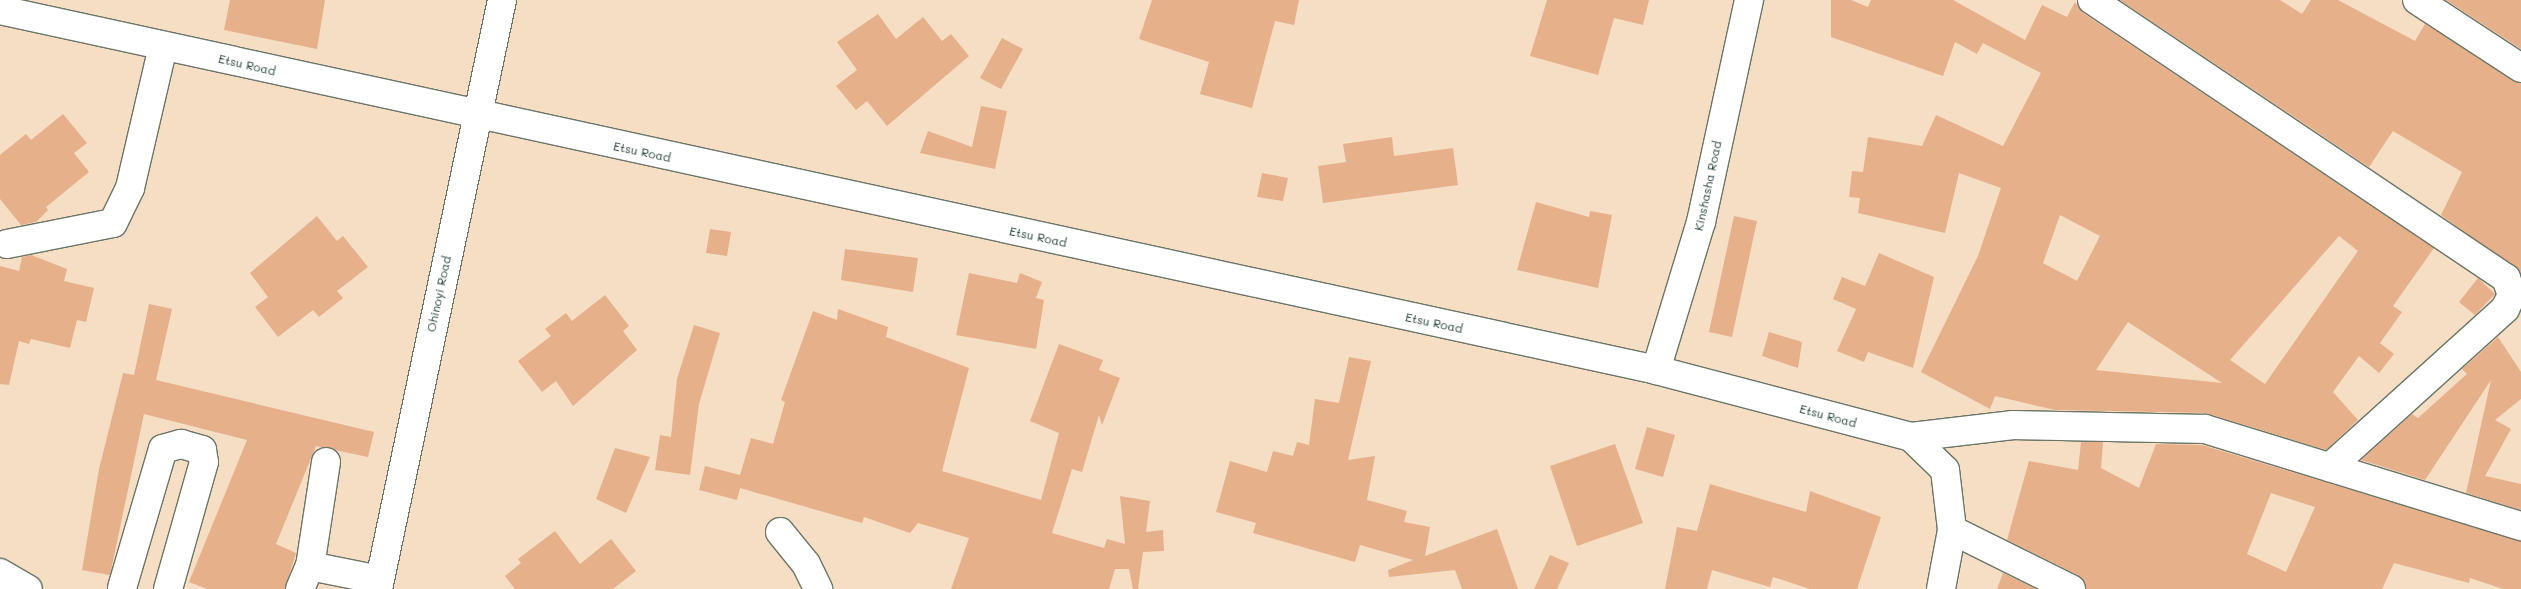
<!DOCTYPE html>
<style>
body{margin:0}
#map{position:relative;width:2521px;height:589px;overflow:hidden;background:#f5dec4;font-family:Mali,sans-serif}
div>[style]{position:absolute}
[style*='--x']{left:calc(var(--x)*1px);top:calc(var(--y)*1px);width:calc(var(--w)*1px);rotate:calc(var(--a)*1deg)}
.building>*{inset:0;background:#e6b08b}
.roads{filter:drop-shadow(1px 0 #6a7566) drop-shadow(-1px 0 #6a7566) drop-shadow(0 1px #6a7566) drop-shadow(0 -1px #6a7566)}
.minor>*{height:28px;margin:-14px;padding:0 14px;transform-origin:14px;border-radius:14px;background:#fff}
span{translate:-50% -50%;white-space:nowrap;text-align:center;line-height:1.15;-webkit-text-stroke:4px #fff;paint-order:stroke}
.street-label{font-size:12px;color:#1f3d34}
</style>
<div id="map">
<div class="building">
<div style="clip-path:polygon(230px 0,325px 0,317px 49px,224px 30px)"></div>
<div style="clip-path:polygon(1152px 0,1299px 0,1294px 25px,1275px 21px,1252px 108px,1200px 94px,1209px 62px,1139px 39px)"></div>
<div style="clip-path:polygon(1547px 0,1649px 0,1643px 25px,1614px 18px,1598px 75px,1530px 56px)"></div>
<div style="clip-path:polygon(evenodd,1831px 0,1851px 0,1868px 7px,1871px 0,1953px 0,2025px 40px,2042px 5px,2067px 17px,2075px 2px,2083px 13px,2434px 248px,2393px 306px,2402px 312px,2380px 343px,2394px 354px,2379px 373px,2359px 356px,2333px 392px,2358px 420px,2326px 450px,2206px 413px,2055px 410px,1995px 396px,1990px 409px,1921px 372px,1978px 256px,2001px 188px,1959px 173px,1945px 233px,1858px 213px,1860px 198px,1849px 197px,1852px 171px,1863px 172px,1868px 137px,1922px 146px,1936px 115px,2003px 146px,2041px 73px,1983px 43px,1977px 54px,1955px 42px,1943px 76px,1831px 37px,1831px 0,2060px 215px,2100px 236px,2077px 281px,2043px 263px,2060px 215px,1831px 0,2339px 236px,2358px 251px,2265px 384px,2230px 360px,2339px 236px,1831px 0,2128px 322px,2222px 383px,2096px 370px,2128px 322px)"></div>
<div style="clip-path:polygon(2120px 0,2280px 0,2302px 14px,2311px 0,2338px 0,2415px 41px,2425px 24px,2521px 83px,2521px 274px,2441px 215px,2462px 172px,2393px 131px,2369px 167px)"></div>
<div style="clip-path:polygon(2446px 0,2521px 0,2521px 49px)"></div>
<div style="clip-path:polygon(878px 14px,896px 39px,923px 17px,942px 41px,951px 34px,969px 56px,887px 126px,867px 101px,856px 110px,836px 86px,857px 70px,837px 42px)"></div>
<div style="clip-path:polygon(1002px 38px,1023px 49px,1001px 89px,980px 78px)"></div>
<div style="clip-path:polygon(981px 106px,1007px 111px,995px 169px,920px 153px,928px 131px,972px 147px)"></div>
<div style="clip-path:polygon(63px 114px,87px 143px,74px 153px,89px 172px,46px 207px,48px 210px,36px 222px,21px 225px,0 199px,0 155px,26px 134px,31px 140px)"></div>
<div style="clip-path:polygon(1392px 137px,1394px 156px,1453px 148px,1458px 185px,1323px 203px,1318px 166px,1346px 162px,1343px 144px)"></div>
<div style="clip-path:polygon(1262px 173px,1288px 178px,1283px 201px,1257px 197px)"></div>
<div style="clip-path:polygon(1536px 202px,1589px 217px,1590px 211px,1612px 215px,1598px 288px,1517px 270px)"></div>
<div style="clip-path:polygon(317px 216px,337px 241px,343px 236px,368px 267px,337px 291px,343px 298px,319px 317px,313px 310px,278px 337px,255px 307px,268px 297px,250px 273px)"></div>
<div style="clip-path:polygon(1734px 216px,1757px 221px,1732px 337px,1709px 332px)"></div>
<div style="clip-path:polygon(710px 229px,731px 232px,727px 256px,706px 253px)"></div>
<div style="clip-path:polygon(845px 249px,918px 258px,913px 292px,841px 280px)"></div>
<div style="clip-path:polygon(1879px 253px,1934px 277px,1913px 368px,1868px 352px,1864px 362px,1837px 351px,1856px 309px,1833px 299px,1842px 277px,1865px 286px)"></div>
<div style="clip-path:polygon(31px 255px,67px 269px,64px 281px,94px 288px,86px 322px,77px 320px,70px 348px,31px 339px,29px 344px,19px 341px,9px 385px,0 384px,0 266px,19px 271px,22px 257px)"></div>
<div style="clip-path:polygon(969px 273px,1017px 283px,1020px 273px,1042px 282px,1036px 298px,1044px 300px,1036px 349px,956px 335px)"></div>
<div style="clip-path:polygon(2478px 278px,2495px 294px,2475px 315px,2459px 302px)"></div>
<div style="clip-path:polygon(605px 295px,629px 326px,623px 331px,637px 350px,573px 406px,556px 381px,542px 392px,518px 361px,551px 336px,545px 329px,566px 313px,572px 321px)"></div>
<div style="clip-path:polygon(149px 304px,172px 309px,156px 380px,374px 432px,368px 457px,316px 446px,276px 544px,296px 553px,285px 589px,207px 589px,189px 582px,247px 440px,144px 414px,110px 575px,82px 570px,99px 469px,123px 373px,134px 375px)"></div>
<div style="clip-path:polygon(838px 309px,888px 327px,886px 337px,969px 368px,942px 471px,1041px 500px,1059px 433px,1030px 421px,1059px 344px,1103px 360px,1099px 370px,1120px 378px,1102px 425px,1099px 415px,1082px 472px,1072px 469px,1052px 533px,1104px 548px,1107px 539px,1125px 544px,1120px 496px,1150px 501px,1146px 532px,1163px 530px,1164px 551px,1143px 552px,1138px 589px,1133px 589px,1129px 569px,1115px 569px,1109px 589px,951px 589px,969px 538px,918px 523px,910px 533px,864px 517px,862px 523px,740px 488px,737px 500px,699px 490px,705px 466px,740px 475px,751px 438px,773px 444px,785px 402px,781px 400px,813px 311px,837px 320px)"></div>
<div style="clip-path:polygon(694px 325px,720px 333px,699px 404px,690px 475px,655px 470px,660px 435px,671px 437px,677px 379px)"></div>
<div style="clip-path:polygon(1769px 332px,1802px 342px,1798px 368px,1762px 356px)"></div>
<div style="clip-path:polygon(2498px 337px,2521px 372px,2521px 399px,2495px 420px,2511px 429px,2485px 476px,2521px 484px,2521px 510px,2466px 493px,2491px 380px,2425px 480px,2361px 460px,2412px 414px,2418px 418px,2467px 374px,2462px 369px)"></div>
<div style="clip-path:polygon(1349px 357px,1371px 361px,1348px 460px,1375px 456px,1367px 500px,1407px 511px,1404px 522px,1430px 527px,1425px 556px,1497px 529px,1518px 589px,1462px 589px,1455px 570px,1389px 577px,1388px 570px,1413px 560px,1360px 545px,1355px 562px,1253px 533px,1256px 523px,1216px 512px,1230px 461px,1267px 472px,1273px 451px,1293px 456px,1297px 442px,1309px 445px,1315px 399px,1339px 403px)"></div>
<div style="clip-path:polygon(1647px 427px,1675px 435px,1663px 477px,1635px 469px)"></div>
<div style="clip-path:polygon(evenodd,2081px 442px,2103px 442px,2101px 468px,2139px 488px,2156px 444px,2202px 445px,2521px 541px,2521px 589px,2503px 589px,2470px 578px,2469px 583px,2394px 563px,2382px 589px,2086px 589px,2078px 575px,2007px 540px,2029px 461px,2078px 470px,2081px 442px,2271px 493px,2315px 507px,2286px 572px,2247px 554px,2271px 493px)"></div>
<div style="clip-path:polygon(1615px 444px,1643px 523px,1577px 546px,1550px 466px)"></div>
<div style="clip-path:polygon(615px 448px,650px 457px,626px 513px,596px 499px)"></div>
<div style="clip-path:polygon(1710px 484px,1806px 512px,1810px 491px,1881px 517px,1857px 589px,1810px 589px,1773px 577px,1770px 587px,1712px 570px,1707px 589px,1665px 589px,1677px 527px,1697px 531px)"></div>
<div style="clip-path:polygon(555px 531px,580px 564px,611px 539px,636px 571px,613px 589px,515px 589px,505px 576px,521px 563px,518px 559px)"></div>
<div style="clip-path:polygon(1550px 555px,1569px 563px,1557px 589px,1534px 589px)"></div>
<div style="clip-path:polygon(2003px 573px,2036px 589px,1997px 589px)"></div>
</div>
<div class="roads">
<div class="minor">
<div style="--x:2092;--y:0;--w:499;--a:33.9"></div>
<div style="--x:2506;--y:278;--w:18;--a:71"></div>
<div style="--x:2512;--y:295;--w:16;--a:117"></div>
<div style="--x:2505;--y:309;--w:236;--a:137.9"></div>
<div style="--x:2417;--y:0;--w:124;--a:33.2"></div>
<div style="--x:0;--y:10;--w:1695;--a:12.26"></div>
<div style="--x:1656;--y:370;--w:264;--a:14.7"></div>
<div style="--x:1911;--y:437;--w:47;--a:44.1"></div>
<div style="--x:1945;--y:470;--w:60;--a:83.3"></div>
<div style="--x:1952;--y:530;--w:60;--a:100.6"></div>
<div style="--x:7;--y:244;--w:108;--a:-11.2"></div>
<div style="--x:113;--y:223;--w:39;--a:-64"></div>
<div style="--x:130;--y:188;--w:146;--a:-76.9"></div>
<div style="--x:1656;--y:370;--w:155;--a:-73.1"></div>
<div style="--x:1701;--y:222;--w:227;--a:-77.8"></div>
<div style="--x:1911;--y:437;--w:103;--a:-6.7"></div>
<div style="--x:2013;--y:425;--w:192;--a:1.2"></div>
<div style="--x:2205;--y:429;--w:331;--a:17.1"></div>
<div style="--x:326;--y:462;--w:105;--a:98.7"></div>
<div style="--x:310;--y:566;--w:71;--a:11.3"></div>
<div style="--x:1952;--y:530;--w:133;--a:26.4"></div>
<div style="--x:780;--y:532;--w:41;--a:50.9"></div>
<div style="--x:806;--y:564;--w:28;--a:64"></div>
<div style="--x:0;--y:573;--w:32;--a:30"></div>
<div style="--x:122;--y:588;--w:145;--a:-73.6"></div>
<div style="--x:163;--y:449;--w:19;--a:-16"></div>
<div style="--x:181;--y:444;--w:22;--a:16"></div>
<div style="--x:202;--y:450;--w:12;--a:81"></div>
<div style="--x:204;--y:462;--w:132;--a:105.8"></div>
<div style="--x:300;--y:589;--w:25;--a:-67"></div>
<div style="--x:378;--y:589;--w:602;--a:-78.11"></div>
</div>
</div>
<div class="street-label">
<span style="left:247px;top:65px;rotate:13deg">Etsu Road</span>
<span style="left:642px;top:152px;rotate:12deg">Etsu Road</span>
<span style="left:1708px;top:186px;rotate:-78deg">Kinshasha Road</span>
<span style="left:1038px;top:237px;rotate:12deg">Etsu Road</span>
<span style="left:439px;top:294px;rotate:-78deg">Ohinoyi Road</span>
<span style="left:1434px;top:323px;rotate:12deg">Etsu Road</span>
<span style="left:1828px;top:416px;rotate:15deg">Etsu Road</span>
</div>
</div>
